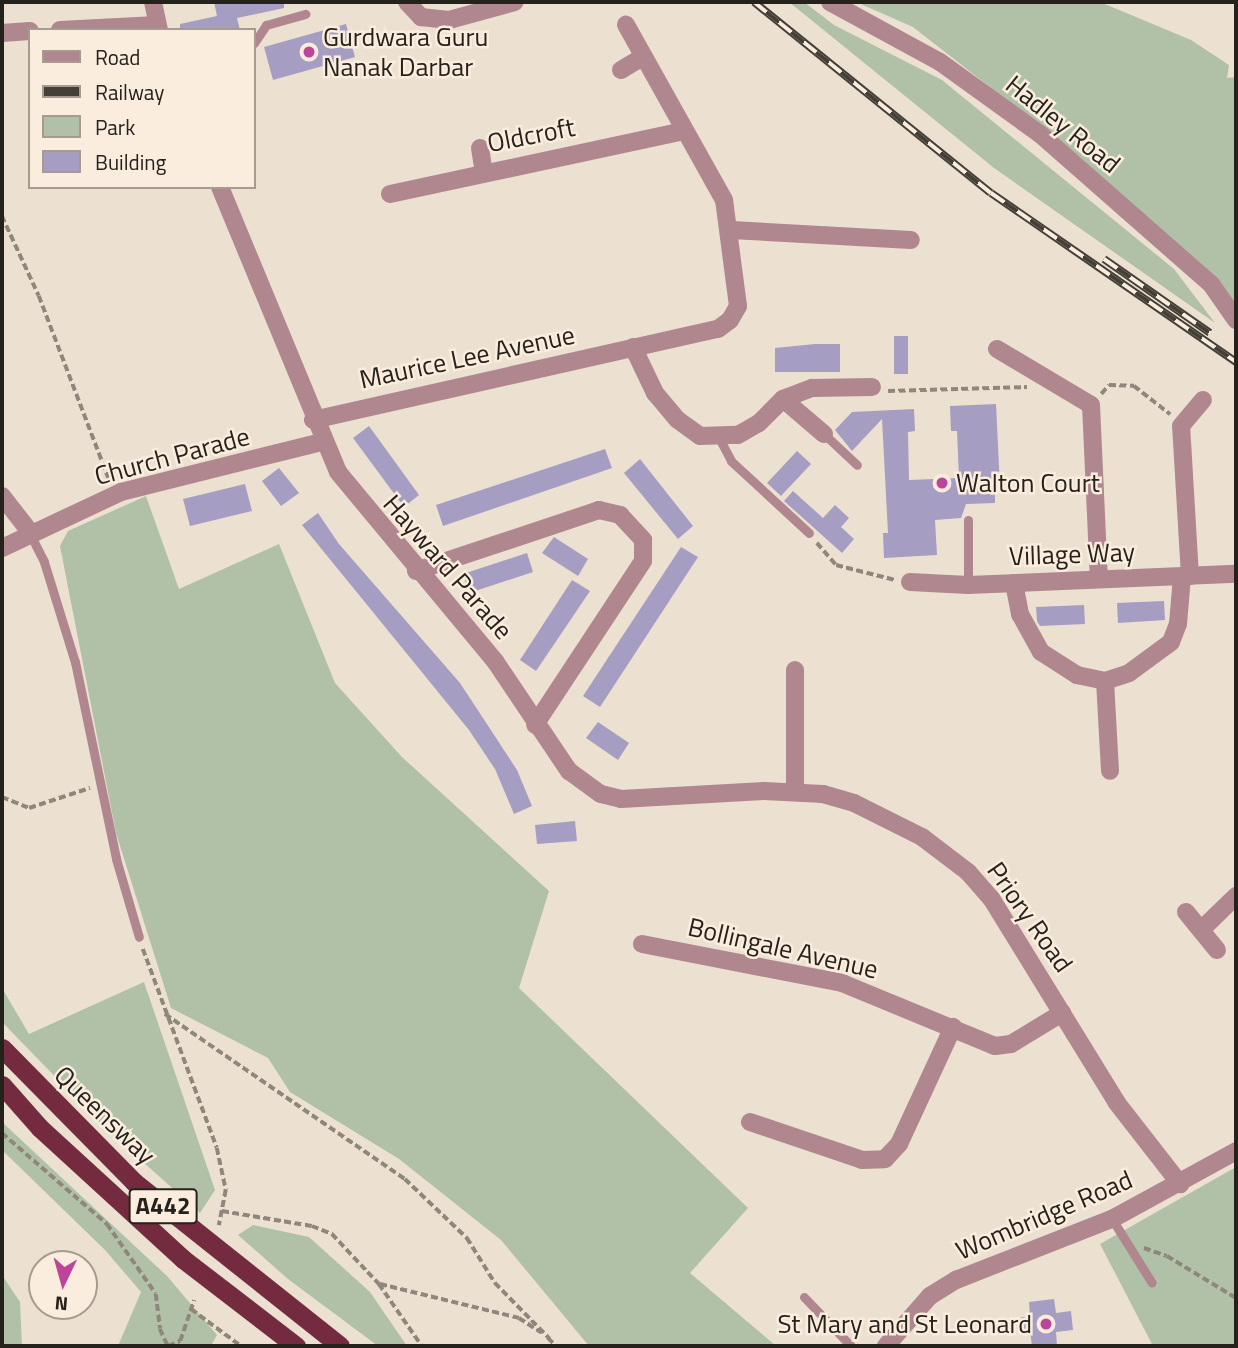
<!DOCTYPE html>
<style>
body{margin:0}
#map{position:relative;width:1238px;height:1348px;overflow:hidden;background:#ece0d1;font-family:"Titillium Web",sans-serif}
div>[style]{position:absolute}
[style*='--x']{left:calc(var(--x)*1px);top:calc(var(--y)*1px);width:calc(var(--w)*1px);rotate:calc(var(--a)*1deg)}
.green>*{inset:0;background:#b1c1a8}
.building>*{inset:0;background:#a69dc2}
.path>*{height:3.5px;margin-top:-1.75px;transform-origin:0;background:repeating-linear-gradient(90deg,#8f877c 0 7px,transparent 0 10.5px)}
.service>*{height:9px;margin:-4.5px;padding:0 4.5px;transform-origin:4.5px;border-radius:4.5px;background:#b0878e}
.minor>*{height:18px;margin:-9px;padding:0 9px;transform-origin:9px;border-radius:9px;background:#b0878e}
.tertiary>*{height:18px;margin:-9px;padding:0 9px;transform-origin:9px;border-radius:9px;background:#b0878e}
.trunk>*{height:19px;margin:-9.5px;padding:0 9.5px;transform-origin:9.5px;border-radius:9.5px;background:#752b3f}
.rail>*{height:8px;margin-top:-4px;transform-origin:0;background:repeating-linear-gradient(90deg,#faedde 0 16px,#443f37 0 32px);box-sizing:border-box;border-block:2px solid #443f37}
.dots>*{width:19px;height:19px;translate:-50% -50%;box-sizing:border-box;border:4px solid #faedde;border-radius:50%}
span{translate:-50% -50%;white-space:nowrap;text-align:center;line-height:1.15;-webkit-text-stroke:5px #faedde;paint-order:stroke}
.shield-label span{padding:2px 5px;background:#faedde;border:2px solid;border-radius:5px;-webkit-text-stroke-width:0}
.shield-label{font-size:24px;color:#25211b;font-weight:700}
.poi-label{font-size:26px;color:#25211b}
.left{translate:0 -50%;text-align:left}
.right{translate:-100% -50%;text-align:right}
.street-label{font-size:26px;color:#25211b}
.frame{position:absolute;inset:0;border:4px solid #25211b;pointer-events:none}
.legend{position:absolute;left:28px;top:28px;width:228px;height:161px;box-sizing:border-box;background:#faedde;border:2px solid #a59b90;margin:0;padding:9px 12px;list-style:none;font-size:21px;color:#25211b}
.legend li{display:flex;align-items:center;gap:14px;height:35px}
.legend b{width:35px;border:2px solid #a59b90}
.north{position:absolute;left:28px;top:1250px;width:70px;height:70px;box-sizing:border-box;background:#faedde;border:2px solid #a59b90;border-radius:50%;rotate:185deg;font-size:19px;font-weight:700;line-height:28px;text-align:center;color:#25211b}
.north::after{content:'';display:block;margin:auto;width:24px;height:32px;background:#bc459b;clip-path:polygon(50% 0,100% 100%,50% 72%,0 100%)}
</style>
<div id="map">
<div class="green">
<div style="clip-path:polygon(789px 2px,804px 2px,834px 25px,942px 80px,1174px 269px,1215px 323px,994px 168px)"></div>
<div style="clip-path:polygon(856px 2px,1100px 2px,1191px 40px,1229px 65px,1227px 78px,1236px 77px,1236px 305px,1082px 159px,913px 27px)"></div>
<div style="clip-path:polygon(146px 496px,179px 589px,279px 544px,335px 683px,402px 757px,549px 891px,519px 988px,748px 1208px,690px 1273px,776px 1346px,589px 1346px,501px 1240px,399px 1159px,290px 1092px,268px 1058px,171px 1008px,116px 833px,60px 546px,68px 531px)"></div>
<div style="clip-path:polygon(144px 982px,215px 1190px,200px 1213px,104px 1127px,2px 1022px,2px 988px,29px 1034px)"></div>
<div style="clip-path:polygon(2px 1122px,167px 1276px,217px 1335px,211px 1346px,118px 1346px,141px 1292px,105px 1250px,2px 1150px)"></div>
<div style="clip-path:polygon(1236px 1167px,1236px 1346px,1153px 1346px,1100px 1244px)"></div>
<div style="clip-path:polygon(253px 1225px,309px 1237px,370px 1292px,407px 1346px,378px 1346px,288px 1279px,238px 1235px)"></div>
<div style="clip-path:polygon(2px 1275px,20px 1302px,22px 1346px,2px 1346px)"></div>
</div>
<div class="building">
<div style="clip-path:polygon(214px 2px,284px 2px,284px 8px,237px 18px,240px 30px,180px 30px,180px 24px,217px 16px)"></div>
<div style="clip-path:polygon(346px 24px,355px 57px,273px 80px,264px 47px)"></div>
<div style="clip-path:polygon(894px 336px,908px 336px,908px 374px,894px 374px)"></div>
<div style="clip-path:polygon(815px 344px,840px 344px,840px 372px,775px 372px,775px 348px)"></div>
<div style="clip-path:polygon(996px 404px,1000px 487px,995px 487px,995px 503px,966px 504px,961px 518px,935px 520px,937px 555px,884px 558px,883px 533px,888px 533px,882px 419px,852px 451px,835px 430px,852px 412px,914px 409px,915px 431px,908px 432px,909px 480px,959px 478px,957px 431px,951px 431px,950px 406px)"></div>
<div style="clip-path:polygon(369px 426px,419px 495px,404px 507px,353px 438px)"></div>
<div style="clip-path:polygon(605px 449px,612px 468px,443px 526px,436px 505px)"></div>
<div style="clip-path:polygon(797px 451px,811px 464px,781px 496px,767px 483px)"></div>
<div style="clip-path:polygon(640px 459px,693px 526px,678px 539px,624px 473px)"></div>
<div style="clip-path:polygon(279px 468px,299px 493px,281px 506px,262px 481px)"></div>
<div style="clip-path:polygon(245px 484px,252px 511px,190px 526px,183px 499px)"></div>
<div style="clip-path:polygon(793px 491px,823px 518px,835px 505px,849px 518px,841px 527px,854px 539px,842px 553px,784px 501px)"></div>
<div style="clip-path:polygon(318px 513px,339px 544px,460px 683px,517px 770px,532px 806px,514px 814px,495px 769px,469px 730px,302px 525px)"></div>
<div style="clip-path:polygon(554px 537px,588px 559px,578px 576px,542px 553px)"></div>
<div style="clip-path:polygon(681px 547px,698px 557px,600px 707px,583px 696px)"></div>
<div style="clip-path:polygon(527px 553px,533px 572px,469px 593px,463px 574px)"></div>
<div style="clip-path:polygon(572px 580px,590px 591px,536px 671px,520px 660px)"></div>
<div style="clip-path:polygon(1164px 601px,1165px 620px,1118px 623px,1117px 603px)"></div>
<div style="clip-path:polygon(1084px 605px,1085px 624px,1040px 626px,1037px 621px,1036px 607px)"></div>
<div style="clip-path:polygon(598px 722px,629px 743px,618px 760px,586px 738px)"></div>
<div style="clip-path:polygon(575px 821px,577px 841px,537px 844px,535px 825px)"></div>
<div style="clip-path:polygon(1054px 1299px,1056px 1313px,1071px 1311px,1073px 1330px,1056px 1332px,1057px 1346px,1032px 1346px,1030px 1331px,1020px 1332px,1018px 1318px,1030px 1316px,1029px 1302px)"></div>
</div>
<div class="path">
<div style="--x:2;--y:216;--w:88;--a:65.2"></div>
<div style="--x:39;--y:296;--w:196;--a:69.1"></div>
<div style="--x:888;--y:391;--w:139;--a:-1.6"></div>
<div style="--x:1101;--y:394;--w:12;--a:-48"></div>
<div style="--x:1109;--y:385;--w:25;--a:2"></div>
<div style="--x:1134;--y:386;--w:46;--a:37.9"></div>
<div style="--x:817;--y:543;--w:29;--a:49"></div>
<div style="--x:836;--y:565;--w:61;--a:14.3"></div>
<div style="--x:2;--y:797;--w:29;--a:22"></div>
<div style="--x:29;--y:808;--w:64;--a:-18.2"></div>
<div style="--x:143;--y:949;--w:212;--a:69.6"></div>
<div style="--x:217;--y:1148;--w:43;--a:77.9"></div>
<div style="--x:226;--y:1190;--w:36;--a:101"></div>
<div style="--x:165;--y:1014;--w:291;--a:34.5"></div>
<div style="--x:405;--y:1179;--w:86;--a:43.6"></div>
<div style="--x:467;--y:1238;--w:53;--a:58.1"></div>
<div style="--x:495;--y:1283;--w:78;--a:45.5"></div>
<div style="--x:2;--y:1133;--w:139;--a:40.9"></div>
<div style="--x:107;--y:1224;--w:85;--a:55"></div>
<div style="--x:156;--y:1294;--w:35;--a:83"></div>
<div style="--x:160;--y:1329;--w:19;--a:65"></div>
<div style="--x:222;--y:1211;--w:91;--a:9.5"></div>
<div style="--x:312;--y:1226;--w:22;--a:22"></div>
<div style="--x:332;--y:1234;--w:69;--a:46.8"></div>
<div style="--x:379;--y:1284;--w:75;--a:55.3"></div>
<div style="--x:1144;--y:1248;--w:24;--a:19"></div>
<div style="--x:1167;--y:1256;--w:81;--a:31.3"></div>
<div style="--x:380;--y:1284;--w:143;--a:13.7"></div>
<div style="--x:519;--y:1318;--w:27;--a:33"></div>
<div style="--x:191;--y:1309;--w:62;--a:36.5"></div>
<div style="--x:548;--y:1338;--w:11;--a:45"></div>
<div style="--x:168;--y:1346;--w:13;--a:-23"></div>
<div style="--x:180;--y:1341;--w:43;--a:-71.1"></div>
</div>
<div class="service">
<div style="--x:254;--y:43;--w:22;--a:-56"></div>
<div style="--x:266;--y:25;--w:41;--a:-15.8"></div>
<div style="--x:824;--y:434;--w:45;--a:43.2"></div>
<div style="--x:719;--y:438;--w:26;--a:62"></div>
<div style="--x:731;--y:461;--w:106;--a:42.7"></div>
<div style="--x:968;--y:520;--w:65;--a:90"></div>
<div style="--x:30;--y:534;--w:31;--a:63"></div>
<div style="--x:44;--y:562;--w:105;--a:72.8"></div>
<div style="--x:75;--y:662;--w:201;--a:78.2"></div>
<div style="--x:116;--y:859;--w:81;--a:73.6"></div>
<div style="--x:1112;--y:1219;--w:75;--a:58"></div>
<div style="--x:804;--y:1297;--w:68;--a:46.2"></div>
</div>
<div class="minor">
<div style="--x:153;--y:2;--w:29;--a:78"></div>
<div style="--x:407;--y:2;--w:21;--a:47"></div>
<div style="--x:421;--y:17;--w:28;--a:6"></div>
<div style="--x:449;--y:20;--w:68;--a:-15.3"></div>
<div style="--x:60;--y:30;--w:97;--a:-3"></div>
<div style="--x:2;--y:33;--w:28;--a:-4"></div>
<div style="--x:621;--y:70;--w:26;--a:-31"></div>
<div style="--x:480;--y:148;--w:24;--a:81"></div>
<div style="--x:220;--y:187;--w:308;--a:67.5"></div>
<div style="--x:338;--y:472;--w:246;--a:50.3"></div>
<div style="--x:495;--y:661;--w:133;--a:56.1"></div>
<div style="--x:569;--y:771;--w:39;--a:36"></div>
<div style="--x:601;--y:794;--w:21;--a:14"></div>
<div style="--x:621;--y:799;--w:143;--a:-3.2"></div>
<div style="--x:764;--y:791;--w:59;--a:2.9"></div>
<div style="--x:823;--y:794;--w:32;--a:16"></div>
<div style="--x:854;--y:803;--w:76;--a:26.6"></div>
<div style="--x:922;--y:837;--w:58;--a:37.3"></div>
<div style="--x:968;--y:872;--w:35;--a:49"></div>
<div style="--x:991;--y:898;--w:241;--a:58.4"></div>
<div style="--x:1117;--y:1103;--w:103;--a:52.1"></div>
<div style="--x:390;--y:194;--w:301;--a:-12.1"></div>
<div style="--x:731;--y:230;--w:180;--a:3.2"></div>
<div style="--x:633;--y:347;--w:51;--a:64.4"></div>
<div style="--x:655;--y:393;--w:35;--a:50"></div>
<div style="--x:678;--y:420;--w:27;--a:36"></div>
<div style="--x:700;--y:436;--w:38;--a:-2"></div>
<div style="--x:738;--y:435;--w:24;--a:-30"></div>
<div style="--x:759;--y:423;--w:34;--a:-45"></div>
<div style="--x:783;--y:399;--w:31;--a:-21"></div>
<div style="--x:812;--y:388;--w:60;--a:-1"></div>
<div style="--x:997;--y:349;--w:109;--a:30.8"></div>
<div style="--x:1091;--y:405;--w:174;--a:87.4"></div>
<div style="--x:783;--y:399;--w:54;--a:40.5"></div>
<div style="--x:313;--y:420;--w:415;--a:-12.7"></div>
<div style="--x:718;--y:329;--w:15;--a:-37"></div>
<div style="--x:730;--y:320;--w:16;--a:-60"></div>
<div style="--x:738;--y:306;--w:107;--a:-97.5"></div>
<div style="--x:724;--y:200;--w:201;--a:-119.2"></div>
<div style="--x:2;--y:496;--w:46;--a:52.1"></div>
<div style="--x:2;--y:548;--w:132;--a:-25.2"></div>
<div style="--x:121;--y:492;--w:207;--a:-14"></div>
<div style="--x:416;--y:571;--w:193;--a:-18.4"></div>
<div style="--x:599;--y:510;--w:22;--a:13"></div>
<div style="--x:620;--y:515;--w:34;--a:47"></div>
<div style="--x:643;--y:540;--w:21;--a:90"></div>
<div style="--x:643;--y:561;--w:196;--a:123.4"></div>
<div style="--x:1190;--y:576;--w:150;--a:-93.4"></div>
<div style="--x:1181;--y:426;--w:34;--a:-50"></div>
<div style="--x:910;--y:582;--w:58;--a:3"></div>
<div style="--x:968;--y:585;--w:268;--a:-2.4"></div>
<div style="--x:1014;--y:583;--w:32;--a:79"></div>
<div style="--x:1020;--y:614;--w:43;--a:61.1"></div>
<div style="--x:1041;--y:652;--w:43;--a:32.6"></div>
<div style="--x:1077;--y:675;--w:29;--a:12"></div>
<div style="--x:1105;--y:681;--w:25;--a:-18"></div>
<div style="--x:1129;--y:673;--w:52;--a:-36.4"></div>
<div style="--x:1171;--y:642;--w:19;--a:-69"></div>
<div style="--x:1178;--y:624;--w:48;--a:-85.2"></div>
<div style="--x:795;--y:670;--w:121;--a:90"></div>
<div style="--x:1105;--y:681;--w:90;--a:86.8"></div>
<div style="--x:1186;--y:912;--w:49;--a:50.8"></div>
<div style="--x:1201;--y:930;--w:49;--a:-44.2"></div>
<div style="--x:642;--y:944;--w:204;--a:11"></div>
<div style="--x:842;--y:983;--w:165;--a:22.4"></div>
<div style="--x:995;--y:1046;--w:16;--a:-7"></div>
<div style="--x:1011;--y:1044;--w:60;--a:-31.3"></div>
<div style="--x:750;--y:1122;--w:118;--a:18.7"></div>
<div style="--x:862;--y:1160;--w:23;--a:-2"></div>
<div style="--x:885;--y:1159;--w:21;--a:-47"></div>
<div style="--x:899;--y:1144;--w:129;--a:-65.2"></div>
<div style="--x:886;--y:1346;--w:67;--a:-48.7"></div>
<div style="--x:930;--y:1296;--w:31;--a:-32"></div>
<div style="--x:956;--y:1280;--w:168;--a:-21.4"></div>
<div style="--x:1112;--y:1219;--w:141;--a:-28.7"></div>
</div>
<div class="tertiary">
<div style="--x:830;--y:2;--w:125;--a:28.6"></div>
<div style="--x:940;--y:62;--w:123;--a:35.8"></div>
<div style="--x:1040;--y:134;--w:227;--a:41.3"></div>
<div style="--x:1211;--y:284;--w:44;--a:55.2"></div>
</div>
<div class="trunk">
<div style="--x:2;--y:1048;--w:188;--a:45.4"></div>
<div style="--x:134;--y:1182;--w:263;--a:38.5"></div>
<div style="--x:2;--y:1085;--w:57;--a:48.5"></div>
<div style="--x:40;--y:1128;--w:194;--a:42.5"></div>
<div style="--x:183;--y:1259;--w:143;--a:37.6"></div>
</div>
<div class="rail">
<div style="--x:754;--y:2;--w:304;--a:38.9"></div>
<div style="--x:991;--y:193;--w:298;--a:34.6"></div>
<div style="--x:1104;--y:259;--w:129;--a:34.9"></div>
</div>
<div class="dots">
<div style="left:309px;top:52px;background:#bc459b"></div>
<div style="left:942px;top:483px;background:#bc459b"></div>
<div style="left:1046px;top:1324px;background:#bc459b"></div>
</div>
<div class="shield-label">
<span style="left:163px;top:1206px">A442</span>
</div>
<div class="poi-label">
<span class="left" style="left:323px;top:52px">Gurdwara Guru<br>Nanak Darbar</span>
<span class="left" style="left:956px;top:483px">Walton Court</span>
<span class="right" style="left:1032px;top:1324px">St Mary and St Leonard</span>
</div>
<div class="street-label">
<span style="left:1063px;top:124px;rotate:39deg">Hadley Road</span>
<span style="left:531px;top:135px;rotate:-11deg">Oldcroft</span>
<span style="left:467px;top:357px;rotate:-12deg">Maurice Lee Avenue</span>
<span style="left:172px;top:456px;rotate:-15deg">Church Parade</span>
<span style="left:1072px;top:554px;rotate:-2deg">Village Way</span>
<span style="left:448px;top:567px;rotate:49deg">Hayward Parade</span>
<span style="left:1030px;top:917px;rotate:55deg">Priory Road</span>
<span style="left:783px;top:948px;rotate:13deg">Bollingale Avenue</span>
<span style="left:105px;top:1115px;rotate:44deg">Queensway</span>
<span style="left:1044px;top:1215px;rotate:-23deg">Wombridge Road</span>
</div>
<div class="frame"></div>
<ul class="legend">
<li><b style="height:9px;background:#b0878e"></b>Road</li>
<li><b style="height:9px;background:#443f37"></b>Railway</li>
<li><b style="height:19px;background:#b1c1a8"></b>Park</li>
<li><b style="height:19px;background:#a69dc2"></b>Building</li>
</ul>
<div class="north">N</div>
</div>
